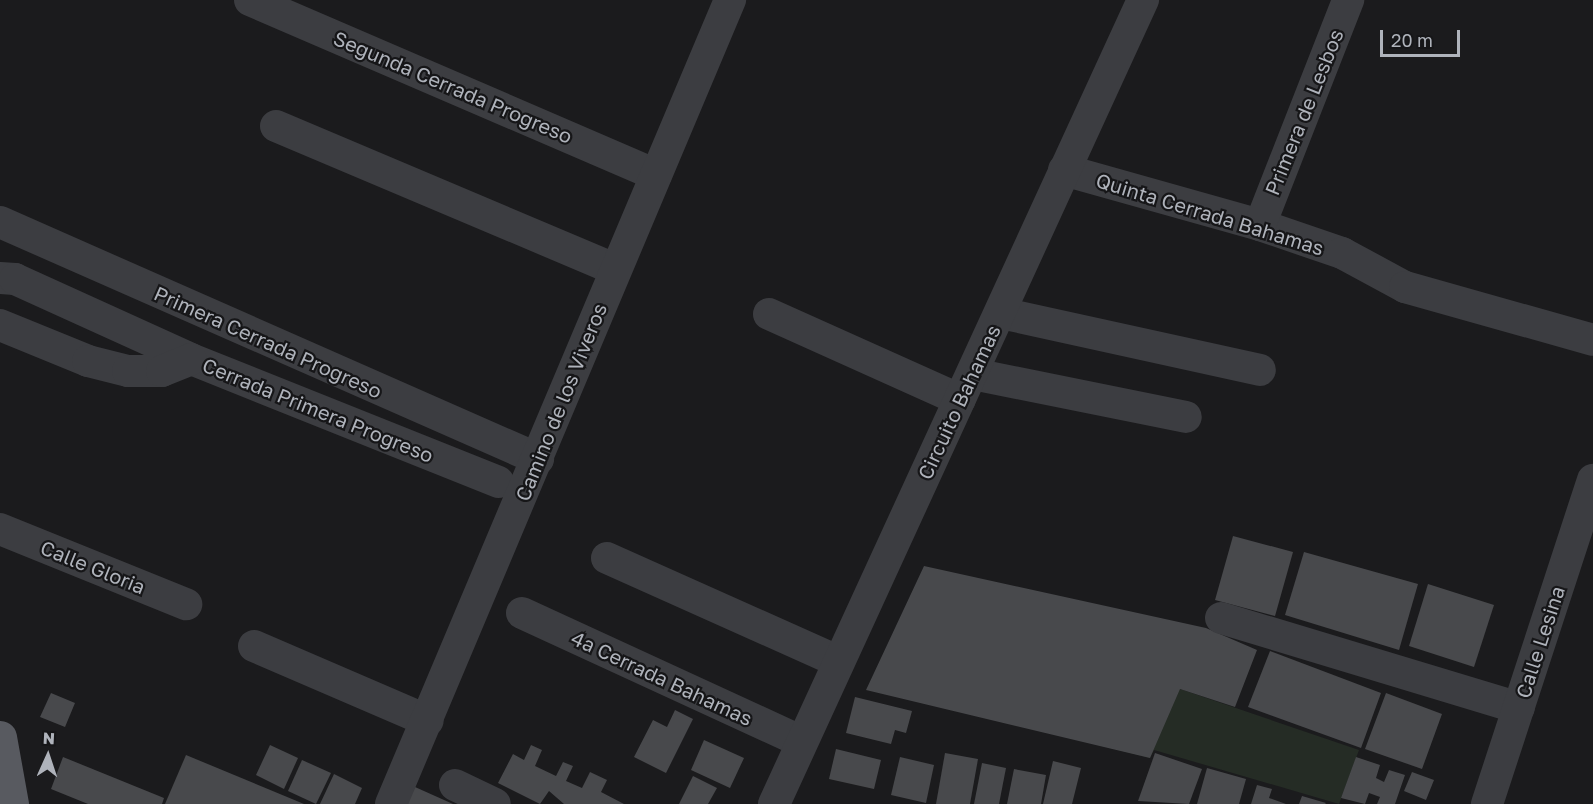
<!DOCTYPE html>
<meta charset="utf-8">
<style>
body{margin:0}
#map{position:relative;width:1593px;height:804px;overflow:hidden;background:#1b1b1d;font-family:"Golos Text",sans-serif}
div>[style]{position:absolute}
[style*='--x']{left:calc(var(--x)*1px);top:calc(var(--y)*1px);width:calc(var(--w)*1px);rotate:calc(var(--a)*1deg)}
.green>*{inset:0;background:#252c25}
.building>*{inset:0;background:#48494c}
.minor>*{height:32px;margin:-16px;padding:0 16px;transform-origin:16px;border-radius:16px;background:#3c3d41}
.major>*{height:33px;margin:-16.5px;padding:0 16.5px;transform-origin:16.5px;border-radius:16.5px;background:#585a60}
span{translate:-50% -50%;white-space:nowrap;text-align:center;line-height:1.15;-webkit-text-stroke:4.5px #161618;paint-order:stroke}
.street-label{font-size:20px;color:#afb3bb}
.north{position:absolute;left:18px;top:726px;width:60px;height:60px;-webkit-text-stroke:4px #161618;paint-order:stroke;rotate:3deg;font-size:16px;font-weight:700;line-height:24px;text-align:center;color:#afb3bb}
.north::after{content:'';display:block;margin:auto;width:21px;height:27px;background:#afb3bb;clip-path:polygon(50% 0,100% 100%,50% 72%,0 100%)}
.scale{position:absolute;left:1380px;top:30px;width:80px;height:27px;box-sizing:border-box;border:3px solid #afb3bb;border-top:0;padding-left:8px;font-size:18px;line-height:21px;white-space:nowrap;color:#afb3bb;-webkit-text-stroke:4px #161618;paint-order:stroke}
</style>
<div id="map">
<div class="green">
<div style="clip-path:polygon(1076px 643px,1180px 689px,1359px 750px,1339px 804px,1154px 750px,1150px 758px,1055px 734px)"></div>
</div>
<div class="building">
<div style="clip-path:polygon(1233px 536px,1293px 552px,1275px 616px,1215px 600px)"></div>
<div style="clip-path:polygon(1304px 552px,1418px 584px,1399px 650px,1285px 615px)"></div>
<div style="clip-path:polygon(924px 566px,1206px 628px,1257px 650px,1235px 707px,1180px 689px,1150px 758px,866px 690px)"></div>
<div style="clip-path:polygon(1428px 584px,1494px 605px,1474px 667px,1409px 646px)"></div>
<div style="clip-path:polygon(1270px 651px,1381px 693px,1361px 748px,1248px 707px)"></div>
<div style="clip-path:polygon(51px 693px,75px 703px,65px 727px,40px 717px)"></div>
<div style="clip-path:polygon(1386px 693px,1442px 714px,1422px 769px,1365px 749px)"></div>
<div style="clip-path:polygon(855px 697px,912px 711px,906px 733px,895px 730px,891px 744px,846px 733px)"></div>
<div style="clip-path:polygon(675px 710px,693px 719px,666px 773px,634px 757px,653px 720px,667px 727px)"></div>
<div style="clip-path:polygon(704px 740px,744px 758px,730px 788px,691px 770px)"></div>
<div style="clip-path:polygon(270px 745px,298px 758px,284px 789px,256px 775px)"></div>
<div style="clip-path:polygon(531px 745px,542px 750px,535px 766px,556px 776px,563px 762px,573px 766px,566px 781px,582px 788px,590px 772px,607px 780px,601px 792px,624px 804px,564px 804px,549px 791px,540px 804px,498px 783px,513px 754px,524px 760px)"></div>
<div style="clip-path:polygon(836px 749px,881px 760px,874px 789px,829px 779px)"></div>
<div style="clip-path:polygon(945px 753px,978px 759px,970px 804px,936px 804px)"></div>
<div style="clip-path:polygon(1155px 753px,1202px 769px,1189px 804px,1138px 801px)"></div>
<div style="clip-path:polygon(186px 755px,304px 804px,165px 804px)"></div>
<div style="clip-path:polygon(63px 757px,164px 798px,162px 804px,88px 804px,51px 789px)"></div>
<div style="clip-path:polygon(900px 757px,934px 765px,926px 803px,891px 795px)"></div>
<div style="clip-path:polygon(1356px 757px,1380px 765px,1376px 778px,1384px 782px,1389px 770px,1405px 775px,1395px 804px,1377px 804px,1380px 797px,1369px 793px,1365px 804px,1341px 798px)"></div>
<div style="clip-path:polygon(302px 760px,331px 773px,316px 804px,288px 791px)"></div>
<div style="clip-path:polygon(1053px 761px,1081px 768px,1072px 804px,1043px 804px)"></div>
<div style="clip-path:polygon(982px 763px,1006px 768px,999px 804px,974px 804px)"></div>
<div style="clip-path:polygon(1207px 768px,1246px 779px,1239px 804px,1197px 804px)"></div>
<div style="clip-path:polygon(1014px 769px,1046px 775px,1041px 804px,1007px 804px)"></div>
<div style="clip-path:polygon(1412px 772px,1434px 780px,1426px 800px,1404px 791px)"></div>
<div style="clip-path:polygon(334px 774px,362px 788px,355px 804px,320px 804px)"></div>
<div style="clip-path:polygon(693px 776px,717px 788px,708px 804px,679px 804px)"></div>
<div style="clip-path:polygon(1257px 785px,1272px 789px,1269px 798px,1286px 804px,1251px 804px)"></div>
<div style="clip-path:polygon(415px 787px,453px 804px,407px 804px)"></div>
<div style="clip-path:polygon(1302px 796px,1326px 803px,1325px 804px,1299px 804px)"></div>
</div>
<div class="minor">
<div style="--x:250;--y:0;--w:442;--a:23.3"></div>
<div style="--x:276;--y:126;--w:368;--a:22.9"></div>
<div style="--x:1064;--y:170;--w:204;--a:15.7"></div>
<div style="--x:1260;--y:225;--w:87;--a:18.9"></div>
<div style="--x:1342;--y:253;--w:72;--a:28.4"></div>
<div style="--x:1405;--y:287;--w:195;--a:15.7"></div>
<div style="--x:0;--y:222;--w:588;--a:23.77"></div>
<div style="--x:1260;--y:225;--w:242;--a:-68.6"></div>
<div style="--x:0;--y:278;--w:15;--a:4"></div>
<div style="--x:15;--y:279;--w:193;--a:24.4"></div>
<div style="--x:191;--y:359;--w:331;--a:21.8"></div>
<div style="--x:1001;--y:313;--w:265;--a:12.4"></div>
<div style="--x:769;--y:314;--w:209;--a:24.2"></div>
<div style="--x:0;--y:325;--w:95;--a:22.2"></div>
<div style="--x:88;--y:361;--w:41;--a:14"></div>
<div style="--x:128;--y:371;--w:34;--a:0"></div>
<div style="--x:162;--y:371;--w:31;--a:-22"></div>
<div style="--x:973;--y:374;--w:217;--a:11.4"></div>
<div style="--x:0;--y:529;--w:201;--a:22"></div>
<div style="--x:607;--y:558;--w:252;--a:24.1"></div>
<div style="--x:522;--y:613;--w:308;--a:24.7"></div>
<div style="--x:1221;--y:618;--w:311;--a:16.8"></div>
<div style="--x:254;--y:646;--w:189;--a:23.3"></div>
<div style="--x:455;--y:785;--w:44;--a:25.4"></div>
<div style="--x:391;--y:804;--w:873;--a:-67.14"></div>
<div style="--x:774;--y:804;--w:885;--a:-65.35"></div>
<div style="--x:1487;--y:804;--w:341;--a:-71.9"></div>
</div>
<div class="major">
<div style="--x:0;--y:737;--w:68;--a:79.8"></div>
</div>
<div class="street-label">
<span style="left:453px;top:87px;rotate:23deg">Segunda Cerrada Progreso</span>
<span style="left:1304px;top:112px;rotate:-68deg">Primera de Lesbos</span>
<span style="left:1210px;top:214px;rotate:17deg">Quinta Cerrada Bahamas</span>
<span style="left:268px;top:342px;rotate:24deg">Primera Cerrada Progreso</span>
<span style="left:561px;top:402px;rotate:-68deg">Camino de los Viveros</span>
<span style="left:959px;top:402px;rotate:-65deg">Circuito Bahamas</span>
<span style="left:318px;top:410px;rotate:22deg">Cerrada Primera Progreso</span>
<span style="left:93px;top:567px;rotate:22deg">Calle Gloria</span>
<span style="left:1540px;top:642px;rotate:-72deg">Calle Lesina</span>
<span style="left:662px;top:678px;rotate:25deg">4ª Cerrada Bahamas</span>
</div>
<div class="north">N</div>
<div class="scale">20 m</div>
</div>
